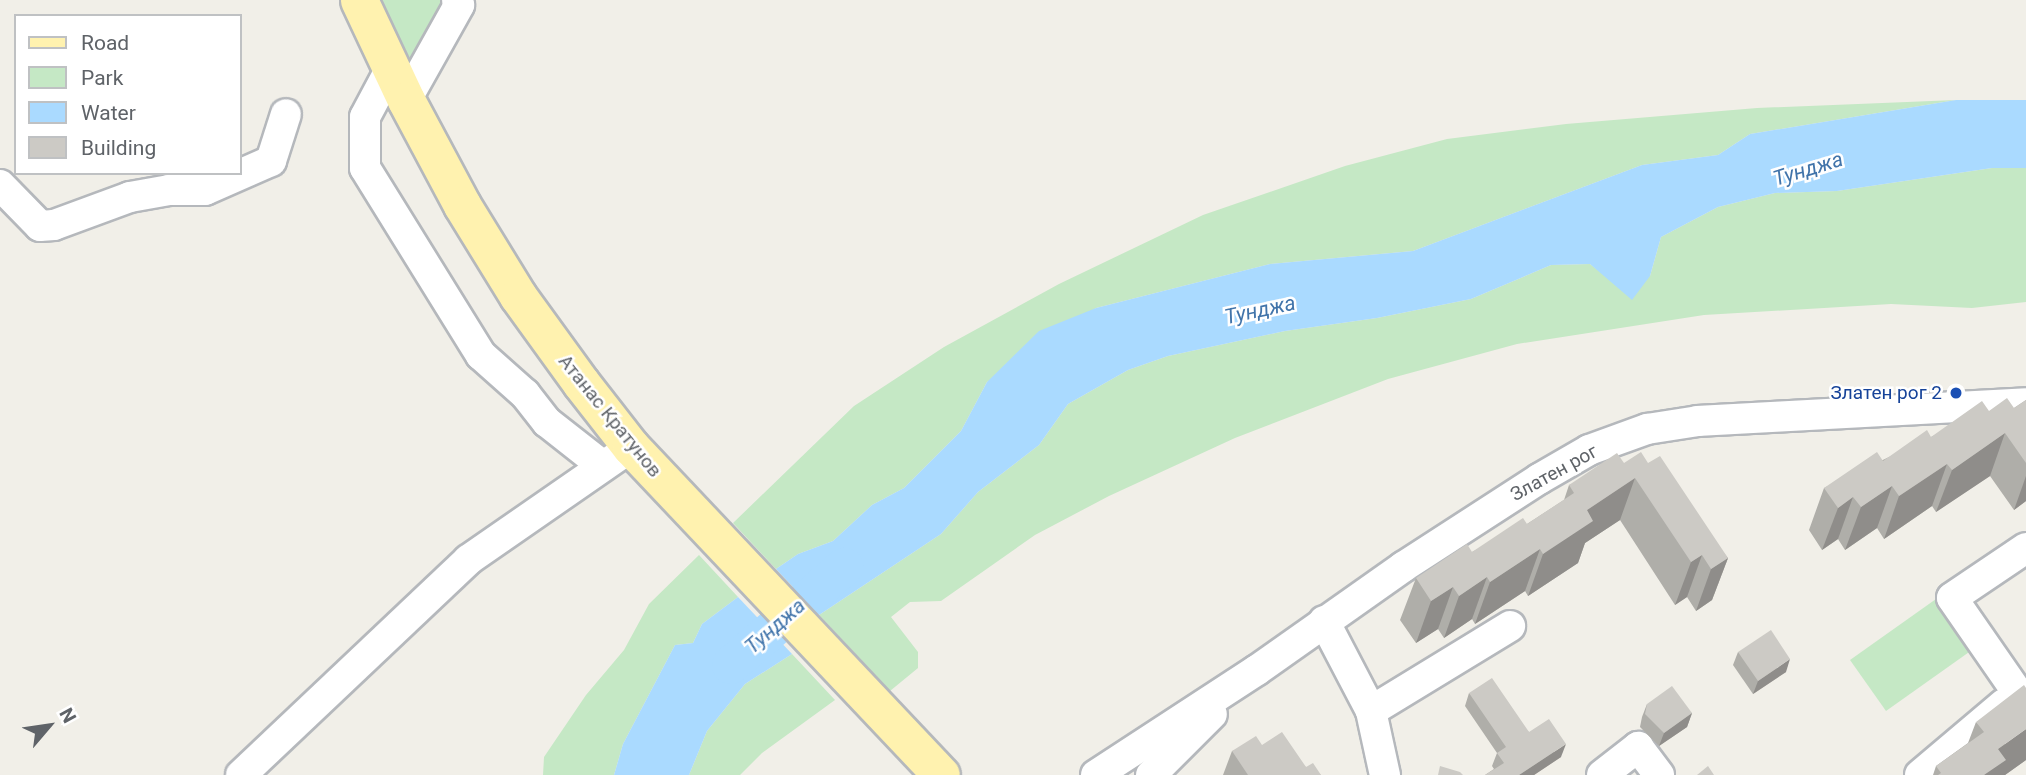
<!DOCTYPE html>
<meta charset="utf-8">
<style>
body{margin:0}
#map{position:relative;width:2026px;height:775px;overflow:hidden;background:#f1efe8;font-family:Roboto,sans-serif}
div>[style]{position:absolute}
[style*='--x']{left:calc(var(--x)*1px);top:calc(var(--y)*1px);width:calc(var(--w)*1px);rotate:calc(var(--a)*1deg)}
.green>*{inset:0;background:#c5e8c5}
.water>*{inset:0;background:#aadaff}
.river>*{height:38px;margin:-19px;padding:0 19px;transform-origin:19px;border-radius:19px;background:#aadaff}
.roads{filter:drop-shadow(2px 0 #b5b8bc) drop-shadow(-2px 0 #b5b8bc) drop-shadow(0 2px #b5b8bc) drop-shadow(0 -2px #b5b8bc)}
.minor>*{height:30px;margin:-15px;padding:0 15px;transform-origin:15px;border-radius:15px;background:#fff}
.major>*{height:37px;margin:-18.5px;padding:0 18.5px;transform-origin:18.5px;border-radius:18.5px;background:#fff2af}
.wall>*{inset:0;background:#afaea9}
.shaded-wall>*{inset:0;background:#8f8d8a}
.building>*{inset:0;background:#cccac5}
.dots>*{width:19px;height:19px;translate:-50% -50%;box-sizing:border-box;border:4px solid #fff;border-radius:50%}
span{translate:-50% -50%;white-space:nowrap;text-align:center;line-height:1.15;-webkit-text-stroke:5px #fff;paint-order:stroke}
.transit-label{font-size:19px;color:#164399}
.right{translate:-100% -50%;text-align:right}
.street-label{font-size:19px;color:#5f6368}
.water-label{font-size:21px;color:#4174aa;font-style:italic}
.legend{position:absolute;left:14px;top:14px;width:228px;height:161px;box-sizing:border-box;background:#fff;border:2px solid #bfc1c3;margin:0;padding:9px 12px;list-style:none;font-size:21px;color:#5f6368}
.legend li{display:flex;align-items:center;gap:14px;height:35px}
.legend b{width:35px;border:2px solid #bfc1c3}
.north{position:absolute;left:14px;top:691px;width:70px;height:70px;-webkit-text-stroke:5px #fff;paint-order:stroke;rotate:61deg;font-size:19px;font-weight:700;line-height:28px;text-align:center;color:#5f6368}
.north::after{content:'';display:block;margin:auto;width:24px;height:32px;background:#5f6368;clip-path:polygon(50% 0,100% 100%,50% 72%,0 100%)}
</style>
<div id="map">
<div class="green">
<div style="clip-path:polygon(359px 0,457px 0,406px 100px)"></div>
<div style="clip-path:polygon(1956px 100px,1750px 134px,1718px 155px,1642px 165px,1413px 251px,1270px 264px,1096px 308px,987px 382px,961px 431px,904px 488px,872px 505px,833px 541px,798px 554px,776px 569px,733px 523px,854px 406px,944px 347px,1059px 284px,1203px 215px,1345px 166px,1447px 139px,1566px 124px,1757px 108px)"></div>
<div style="clip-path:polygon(1992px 168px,2026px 168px,2026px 302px,1972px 308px,1891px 304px,1704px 315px,1517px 344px,1388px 379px,1235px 438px,1109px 496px,1035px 535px,941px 601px,910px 602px,891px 617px,918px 652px,918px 668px,890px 691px,819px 615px,941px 534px,978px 492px,1039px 445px,1068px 404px,1128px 370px,1168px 356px,1285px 331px,1377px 318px,1471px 299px,1551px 265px,1590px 264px,1610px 279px,1650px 276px,1661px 237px,1718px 207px,1775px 193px,1837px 191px)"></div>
<div style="clip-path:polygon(699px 555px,738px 597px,702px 624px,693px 643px,675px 645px,623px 744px,614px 775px,543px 775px,544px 757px,586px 695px,624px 650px,649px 604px)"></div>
<div style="clip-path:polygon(1936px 599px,1972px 650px,1886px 711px,1850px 660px)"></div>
<div style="clip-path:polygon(792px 654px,835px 700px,762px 753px,740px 775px,689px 775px,707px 731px,745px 684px)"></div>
</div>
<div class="water">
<div style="clip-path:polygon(1956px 100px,2026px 100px,2026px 168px,1992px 168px,1837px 191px,1775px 193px,1718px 207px,1661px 237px,1650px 276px,1632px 300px,1590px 264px,1551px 265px,1471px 299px,1377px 318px,1285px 331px,1168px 356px,1128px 370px,1068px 404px,1039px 445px,978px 492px,941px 534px,819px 615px,776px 569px,798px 554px,833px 541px,872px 505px,904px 488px,961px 431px,987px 382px,1039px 331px,1096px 308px,1270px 264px,1413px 251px,1642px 165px,1718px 155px,1750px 134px)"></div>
<div style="clip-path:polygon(738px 597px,792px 654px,745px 684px,707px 731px,689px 775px,614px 775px,623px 744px,675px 645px,693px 643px,702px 624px)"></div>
</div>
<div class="river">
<div style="--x:731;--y:665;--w:150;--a:-40.9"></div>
</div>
<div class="roads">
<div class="minor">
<div style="--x:391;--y:68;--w:55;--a:118"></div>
<div style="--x:365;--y:117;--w:51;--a:90"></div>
<div style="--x:365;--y:168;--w:220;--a:58.2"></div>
<div style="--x:481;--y:355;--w:59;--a:41.6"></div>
<div style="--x:525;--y:394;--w:36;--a:52"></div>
<div style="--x:547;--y:422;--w:71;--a:38.2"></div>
<div style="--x:406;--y:100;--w:109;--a:-60.8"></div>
<div style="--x:459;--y:5;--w:5;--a:-112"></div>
<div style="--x:0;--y:185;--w:57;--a:45.7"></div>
<div style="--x:40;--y:226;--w:14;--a:-4"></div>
<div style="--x:54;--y:225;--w:81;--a:-20.2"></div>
<div style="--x:130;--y:197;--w:40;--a:-10"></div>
<div style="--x:169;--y:190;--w:36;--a:0"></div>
<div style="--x:205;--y:190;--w:72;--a:-23.7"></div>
<div style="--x:271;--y:161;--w:49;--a:-72.3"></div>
<div style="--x:2026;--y:548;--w:89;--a:146"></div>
<div style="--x:1952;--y:598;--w:130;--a:55.3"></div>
<div style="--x:1324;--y:621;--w:102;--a:62.4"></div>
<div style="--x:1371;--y:711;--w:66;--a:77.7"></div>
<div style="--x:1371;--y:711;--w:163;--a:-31.4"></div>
<div style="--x:241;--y:775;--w:313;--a:-43.4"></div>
<div style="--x:468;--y:560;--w:198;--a:-34.7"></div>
<div style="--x:1096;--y:775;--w:192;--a:-33.1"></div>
<div style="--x:1257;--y:670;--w:179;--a:-35.2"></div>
<div style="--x:1403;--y:567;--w:162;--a:-32.9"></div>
<div style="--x:1539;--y:479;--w:58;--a:-30.1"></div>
<div style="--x:1589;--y:450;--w:62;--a:-19.9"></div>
<div style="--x:1647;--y:429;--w:52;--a:-8.9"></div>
<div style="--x:1698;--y:421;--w:328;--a:-3.1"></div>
<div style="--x:1151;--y:775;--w:86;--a:-45"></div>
<div style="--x:1602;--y:775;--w:46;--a:-37.9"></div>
<div style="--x:1638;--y:747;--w:35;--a:53"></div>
<div style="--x:1920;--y:775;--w:110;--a:-40.2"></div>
</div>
<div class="major">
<div style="--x:359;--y:0;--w:110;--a:64.8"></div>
<div style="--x:406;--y:100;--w:119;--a:61.9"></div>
<div style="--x:462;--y:205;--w:107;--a:58.4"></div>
<div style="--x:518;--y:296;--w:107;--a:54.1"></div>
<div style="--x:581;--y:383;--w:81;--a:52"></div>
<div style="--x:631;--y:447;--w:451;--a:46.6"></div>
</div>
</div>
<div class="wall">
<div style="clip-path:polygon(2026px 400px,2026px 501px,2014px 510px,1990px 476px,1936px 512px,1932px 506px,1884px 539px,1877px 528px,1845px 550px,1838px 539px,1822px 550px,1809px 530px,1824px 488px,1931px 437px,1989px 411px,2014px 408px)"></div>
<div style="clip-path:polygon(1624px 463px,1648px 463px,1728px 558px,1712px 600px,1696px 611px,1687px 597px,1675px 605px,1620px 520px,1585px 543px,1578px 563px,1528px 596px,1525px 591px,1475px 624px,1472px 619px,1444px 638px,1438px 629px,1416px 643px,1400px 620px,1416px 578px,1472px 552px,1527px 524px,1564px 500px,1569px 485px)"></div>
<div style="clip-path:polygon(1738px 652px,1786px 672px,1753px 694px,1733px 665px)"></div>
<div style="clip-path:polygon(1469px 693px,1529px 732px,1561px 757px,1534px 775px,1485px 775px,1494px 769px,1492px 766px,1497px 753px,1465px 706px)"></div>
<div style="clip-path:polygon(1647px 704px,1692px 713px,1687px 727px,1659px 746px,1640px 727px,1642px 717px)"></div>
<div style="clip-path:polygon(1976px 722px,2026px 760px,2005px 775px,1933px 775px,1936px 766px,1968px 743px)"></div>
<div style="clip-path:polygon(1262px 745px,1306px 767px,1321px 775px,1223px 775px,1232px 751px)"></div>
</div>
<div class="shaded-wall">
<div style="clip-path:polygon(2005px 433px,1990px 476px,1936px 512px,1952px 470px)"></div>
<div style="clip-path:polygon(1947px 464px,1932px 506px,1884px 539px,1899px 496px)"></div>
<div style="clip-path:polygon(2026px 476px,2026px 501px,2014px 510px)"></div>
<div style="clip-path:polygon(1635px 478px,1620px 520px,1585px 543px,1578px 563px,1528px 596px,1543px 554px,1587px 510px)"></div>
<div style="clip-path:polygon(1892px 486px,1877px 528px,1845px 550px,1861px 507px)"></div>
<div style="clip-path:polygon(1853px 497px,1838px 539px,1822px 550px,1838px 508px)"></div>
<div style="clip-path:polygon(1540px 549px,1525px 591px,1475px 624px,1490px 582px)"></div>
<div style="clip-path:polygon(1702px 555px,1687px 597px,1675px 605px,1691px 562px)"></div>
<div style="clip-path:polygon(1728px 558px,1712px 600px,1696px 611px,1711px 569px)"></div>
<div style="clip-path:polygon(1487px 577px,1472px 619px,1444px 638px,1459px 596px)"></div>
<div style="clip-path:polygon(1453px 587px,1438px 629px,1416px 643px,1431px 601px)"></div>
<div style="clip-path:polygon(1790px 659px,1786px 672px,1753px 694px,1758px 681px)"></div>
<div style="clip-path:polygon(1692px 713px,1687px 727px,1659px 746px,1664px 733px)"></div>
<div style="clip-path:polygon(2026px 729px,2026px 760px,2005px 775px,1984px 775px,1998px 749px)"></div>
<div style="clip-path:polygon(1566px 744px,1561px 757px,1534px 775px,1519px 775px)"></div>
</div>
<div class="building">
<div style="clip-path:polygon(2007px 398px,2014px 408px,2026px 400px,2026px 463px,2005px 433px,1952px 470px,1947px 464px,1899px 496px,1892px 486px,1861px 507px,1853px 497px,1838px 508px,1824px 488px,1877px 452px,1883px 461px,1927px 430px,1931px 437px,1982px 401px,1989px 411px)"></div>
<div style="clip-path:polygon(1641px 452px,1648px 463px,1660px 456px,1728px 558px,1711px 569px,1702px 555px,1691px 562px,1635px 478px,1587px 510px,1593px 521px,1543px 554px,1540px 549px,1490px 582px,1487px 577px,1459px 596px,1453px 587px,1431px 601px,1416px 578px,1467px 544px,1472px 552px,1523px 518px,1527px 524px,1574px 493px,1569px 485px,1617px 453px,1624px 463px)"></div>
<div style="clip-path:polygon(1771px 630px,1790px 659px,1758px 681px,1738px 652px)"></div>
<div style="clip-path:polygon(1492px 678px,1529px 732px,1549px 719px,1566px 744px,1519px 775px,1485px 775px,1504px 763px,1497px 753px,1506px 747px,1469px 693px)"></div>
<div style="clip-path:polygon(2024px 685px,2026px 688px,2026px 729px,1998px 749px,2006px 760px,1984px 775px,1938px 775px,1941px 773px,1936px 766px,1984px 732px,1976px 722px)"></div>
<div style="clip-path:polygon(1672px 686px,1692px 713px,1664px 733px,1645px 714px,1647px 704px)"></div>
<div style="clip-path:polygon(1282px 732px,1306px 767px,1313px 763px,1321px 775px,1248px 775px,1232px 751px,1256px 736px,1262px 745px)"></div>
<div style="clip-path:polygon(1440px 766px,1460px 772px,1463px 775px,1438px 775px)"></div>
<div style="clip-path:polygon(1708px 766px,1714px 775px,1697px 775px)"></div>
</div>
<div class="dots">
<div style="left:1956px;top:393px;background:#1a4fb4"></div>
</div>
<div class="transit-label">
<span class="right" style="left:1942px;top:393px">Златен рог 2</span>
</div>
<div class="street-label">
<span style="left:610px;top:416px;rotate:51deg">Атанас Кратунов</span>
<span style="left:1554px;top:473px;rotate:-29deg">Златен рог</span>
</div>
<div class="water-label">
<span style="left:1808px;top:169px;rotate:-17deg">Тунджа</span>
<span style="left:1260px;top:310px;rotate:-12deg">Тунджа</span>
<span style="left:775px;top:626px;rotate:-41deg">Тунджа</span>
</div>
<ul class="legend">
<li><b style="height:9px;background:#fff2af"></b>Road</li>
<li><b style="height:19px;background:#c5e8c5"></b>Park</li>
<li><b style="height:19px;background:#aadaff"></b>Water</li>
<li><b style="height:19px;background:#cccac5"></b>Building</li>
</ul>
<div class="north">N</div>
</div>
